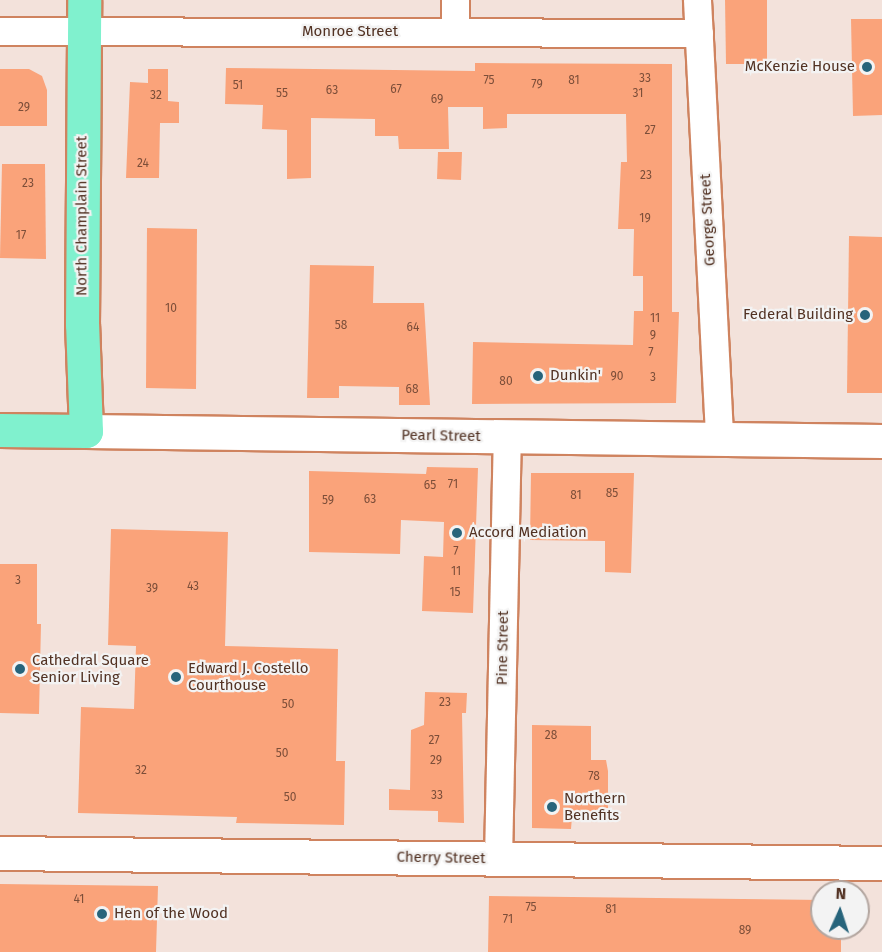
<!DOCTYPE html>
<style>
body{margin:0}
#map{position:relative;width:882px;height:952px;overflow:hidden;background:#f3e2db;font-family:"Fira Sans",sans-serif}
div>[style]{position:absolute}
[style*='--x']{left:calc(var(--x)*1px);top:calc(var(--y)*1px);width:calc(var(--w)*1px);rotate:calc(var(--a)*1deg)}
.building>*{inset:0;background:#faa37a}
.roads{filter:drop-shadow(2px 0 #cf835f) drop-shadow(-2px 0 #cf835f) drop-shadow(0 2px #cf835f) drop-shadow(0 -2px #cf835f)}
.minor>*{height:27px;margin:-13.5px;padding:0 13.5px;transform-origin:13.5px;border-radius:13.5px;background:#fff}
.tertiary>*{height:33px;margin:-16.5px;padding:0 16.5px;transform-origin:16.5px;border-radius:16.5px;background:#fff}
.secondary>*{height:33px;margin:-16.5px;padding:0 16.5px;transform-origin:16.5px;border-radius:16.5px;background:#fff}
.primary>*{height:33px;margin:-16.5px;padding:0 16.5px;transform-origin:16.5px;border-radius:16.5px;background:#80f1ce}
.dots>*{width:16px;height:16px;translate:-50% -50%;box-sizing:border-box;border:3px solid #f3f3f3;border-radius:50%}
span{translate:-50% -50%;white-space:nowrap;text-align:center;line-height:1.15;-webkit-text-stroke:4.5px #f3f3f3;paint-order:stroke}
.number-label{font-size:12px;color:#7c4e39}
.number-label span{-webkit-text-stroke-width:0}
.street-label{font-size:15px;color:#523223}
.poi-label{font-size:15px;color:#523223}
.right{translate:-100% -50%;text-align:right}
.left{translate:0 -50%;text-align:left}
.north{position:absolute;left:810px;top:880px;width:60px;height:60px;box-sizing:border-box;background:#f3f3f3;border:2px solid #b3a6a0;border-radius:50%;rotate:3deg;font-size:16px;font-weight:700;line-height:24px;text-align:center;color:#523223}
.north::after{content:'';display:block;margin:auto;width:21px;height:27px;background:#27647b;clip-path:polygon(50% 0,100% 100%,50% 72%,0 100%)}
</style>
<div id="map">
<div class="building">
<div style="clip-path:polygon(725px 0,767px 0,767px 64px,726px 64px)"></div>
<div style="clip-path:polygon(851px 19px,882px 19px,882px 115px,853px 116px)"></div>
<div style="clip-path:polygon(475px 63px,672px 64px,672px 312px,679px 312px,676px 403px,472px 404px,473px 342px,633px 345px,634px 311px,643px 311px,643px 276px,633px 276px,634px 229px,618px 229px,621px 162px,627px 162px,626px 114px,507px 114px,507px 128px,483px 129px,483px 107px,448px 107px,449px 149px,399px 149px,398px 136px,375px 136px,375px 119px,311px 118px,311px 178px,287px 179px,287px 130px,262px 129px,263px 105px,225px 104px,226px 68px,475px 71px)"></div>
<div style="clip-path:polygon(0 69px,29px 69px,42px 76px,47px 90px,47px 126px,0 126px)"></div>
<div style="clip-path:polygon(148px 69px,168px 69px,168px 101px,179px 102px,179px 123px,160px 123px,159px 178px,126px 178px,130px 82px,148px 83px)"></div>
<div style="clip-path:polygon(438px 152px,462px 152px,461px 180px,437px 179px)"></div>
<div style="clip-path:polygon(2px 164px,45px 164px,46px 259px,0 258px)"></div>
<div style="clip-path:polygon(147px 228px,197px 229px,196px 389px,146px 388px)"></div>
<div style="clip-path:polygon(849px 236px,882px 237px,882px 393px,847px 393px)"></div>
<div style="clip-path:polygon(310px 265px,374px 266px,373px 303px,424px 303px,430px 405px,399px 405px,399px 387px,339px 386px,339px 398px,307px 398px)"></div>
<div style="clip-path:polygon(427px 467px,478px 468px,473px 613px,422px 611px,424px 556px,443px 557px,444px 522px,401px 520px,400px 554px,309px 552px,309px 471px,426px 474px)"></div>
<div style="clip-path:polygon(531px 473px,634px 473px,631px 573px,605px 572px,605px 541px,530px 540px)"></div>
<div style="clip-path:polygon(111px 529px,228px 532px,225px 646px,338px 649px,336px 761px,345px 761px,344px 825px,236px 823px,237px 817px,78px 813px,81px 707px,134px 709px,136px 646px,108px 645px)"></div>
<div style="clip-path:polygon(0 564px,37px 564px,37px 624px,41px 624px,39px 714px,0 713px)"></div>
<div style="clip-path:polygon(425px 692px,467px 693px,466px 713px,462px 713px,464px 823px,438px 822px,438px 811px,389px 810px,389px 789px,410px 790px,411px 730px,424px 725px)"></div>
<div style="clip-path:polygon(532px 725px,591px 726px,591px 760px,606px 760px,608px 771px,608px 817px,572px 817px,571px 829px,532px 828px)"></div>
<div style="clip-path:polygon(0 884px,158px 886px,156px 952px,0 952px)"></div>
<div style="clip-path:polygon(489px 896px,822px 900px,822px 928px,841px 928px,841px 952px,488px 952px)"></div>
</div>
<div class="roads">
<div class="minor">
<div style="--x:697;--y:0;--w:441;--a:87.1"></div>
<div style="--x:0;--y:31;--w:699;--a:0.16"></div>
<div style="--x:455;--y:32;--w:32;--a:-90"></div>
<div style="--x:498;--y:859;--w:422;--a:-88.8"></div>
</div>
<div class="tertiary">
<div style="--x:0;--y:853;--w:882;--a:0.65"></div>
</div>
<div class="secondary">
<div style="--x:86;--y:431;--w:796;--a:0.72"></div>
</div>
<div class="primary">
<div style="--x:0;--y:430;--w:86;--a:0.7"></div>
<div style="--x:86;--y:431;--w:107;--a:-92.1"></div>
<div style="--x:82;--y:324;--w:324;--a:-89.6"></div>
</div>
</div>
<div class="dots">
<div style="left:867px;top:67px;background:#27647b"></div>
<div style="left:865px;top:315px;background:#27647b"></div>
<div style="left:538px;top:376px;background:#27647b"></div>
<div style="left:457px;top:533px;background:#27647b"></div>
<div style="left:20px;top:669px;background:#27647b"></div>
<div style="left:176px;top:677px;background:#27647b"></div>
<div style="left:552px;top:807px;background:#27647b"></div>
<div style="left:102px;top:914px;background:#27647b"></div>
</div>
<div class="number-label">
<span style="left:645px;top:79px">33</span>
<span style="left:489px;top:81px">75</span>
<span style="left:574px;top:81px">81</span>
<span style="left:537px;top:85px">79</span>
<span style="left:238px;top:86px">51</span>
<span style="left:396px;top:90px">67</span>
<span style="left:332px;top:91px">63</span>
<span style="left:282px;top:94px">55</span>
<span style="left:638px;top:94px">31</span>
<span style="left:156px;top:96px">32</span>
<span style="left:437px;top:100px">69</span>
<span style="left:24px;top:108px">29</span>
<span style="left:650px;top:131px">27</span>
<span style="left:143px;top:164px">24</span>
<span style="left:646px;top:176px">23</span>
<span style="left:28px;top:184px">23</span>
<span style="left:645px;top:219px">19</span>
<span style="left:21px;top:236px">17</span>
<span style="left:171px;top:309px">10</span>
<span style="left:655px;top:319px">11</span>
<span style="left:341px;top:326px">58</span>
<span style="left:413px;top:328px">64</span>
<span style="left:653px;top:336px">9</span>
<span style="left:651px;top:353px">7</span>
<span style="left:617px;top:377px">90</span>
<span style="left:653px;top:378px">3</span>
<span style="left:506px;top:382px">80</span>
<span style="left:412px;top:390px">68</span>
<span style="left:453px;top:485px">71</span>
<span style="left:430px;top:486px">65</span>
<span style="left:612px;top:494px">85</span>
<span style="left:576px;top:496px">81</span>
<span style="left:370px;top:500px">63</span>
<span style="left:328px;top:501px">59</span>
<span style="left:456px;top:552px">7</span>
<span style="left:456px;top:572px">11</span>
<span style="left:18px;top:581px">3</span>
<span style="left:193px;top:587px">43</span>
<span style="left:152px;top:589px">39</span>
<span style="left:455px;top:593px">15</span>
<span style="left:445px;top:703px">23</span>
<span style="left:288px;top:705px">50</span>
<span style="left:551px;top:736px">28</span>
<span style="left:434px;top:741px">27</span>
<span style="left:282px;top:754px">50</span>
<span style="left:436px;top:761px">29</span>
<span style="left:141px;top:771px">32</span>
<span style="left:594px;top:777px">78</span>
<span style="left:437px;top:796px">33</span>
<span style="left:290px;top:798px">50</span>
<span style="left:79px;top:900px">41</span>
<span style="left:531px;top:908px">75</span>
<span style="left:611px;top:910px">81</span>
<span style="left:508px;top:920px">71</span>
<span style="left:745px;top:931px">89</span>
</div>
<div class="street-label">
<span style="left:350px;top:32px">Monroe Street</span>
<span style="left:82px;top:216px;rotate:-90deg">North Champlain Street</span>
<span style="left:708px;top:220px;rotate:-93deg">George Street</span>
<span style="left:441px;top:436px;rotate:1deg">Pearl Street</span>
<span style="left:503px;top:648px;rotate:-89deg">Pine Street</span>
<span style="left:441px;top:858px;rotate:1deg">Cherry Street</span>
</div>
<div class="poi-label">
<span class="right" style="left:855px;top:67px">McKenzie House</span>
<span class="right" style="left:853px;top:315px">Federal Building</span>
<span class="left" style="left:550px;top:376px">Dunkin'</span>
<span class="left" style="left:469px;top:533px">Accord Mediation</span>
<span class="left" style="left:32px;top:669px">Cathedral Square<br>Senior Living</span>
<span class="left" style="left:188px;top:677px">Edward J. Costello<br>Courthouse</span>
<span class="left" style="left:564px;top:807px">Northern<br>Benefits</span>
<span class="left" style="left:114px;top:914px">Hen of the Wood</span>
</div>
<div class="north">N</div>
</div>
